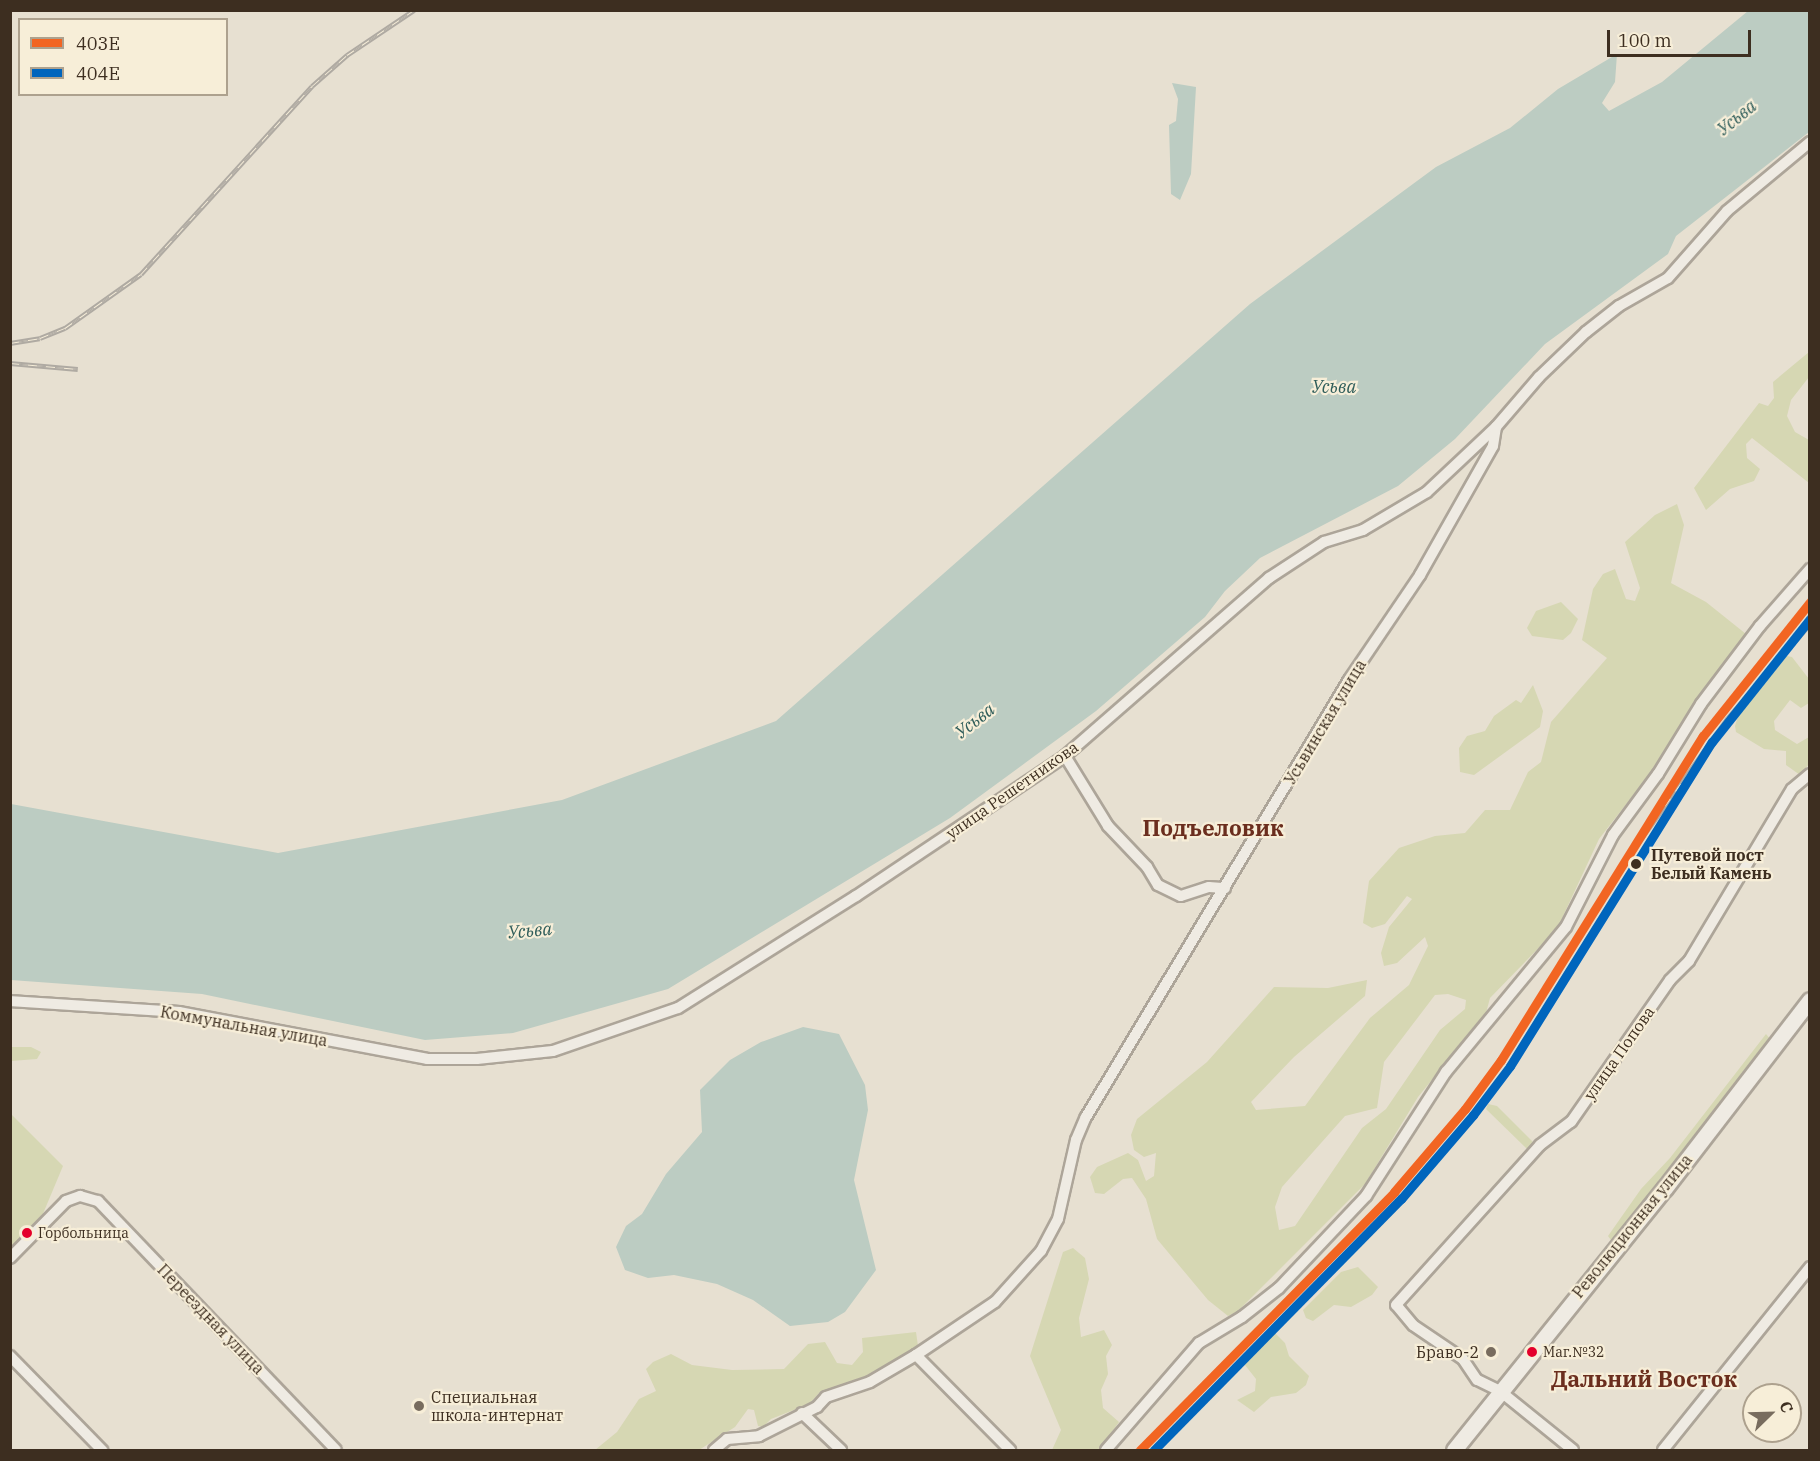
<!DOCTYPE html>
<meta charset="utf-8">
<style>
body{margin:0}
#map{position:relative;width:1820px;height:1461px;overflow:hidden;background:#e7e0d1;font-family:"IBM Plex Serif",serif}
div>[style]{position:absolute}
[style*='--x']{left:calc(var(--x)*1px);top:calc(var(--y)*1px);width:calc(var(--w)*1px);rotate:calc(var(--a)*1deg)}
.green>*{inset:0;background:#d6d7b3}
.water>*{inset:0;background:#bcccc2}
.roads{filter:drop-shadow(2px 0 #ada599) drop-shadow(-2px 0 #ada599) drop-shadow(0 2px #ada599) drop-shadow(0 -2px #ada599)}
.street>*{height:10px;margin:-5px;padding:0 5px;transform-origin:5px;border-radius:5px;background:#efebe3}
.secondary>*{height:15px;margin:-7.5px;padding:0 7.5px;transform-origin:7.5px;border-radius:7.5px;background:#efebe3}
.rail>*{height:5px;margin-top:-2.5px;transform-origin:0;background:repeating-linear-gradient(90deg,#f7eed8 0 9px,#afaaa2 0 18px);box-sizing:border-box;border-block:2px solid #afaaa2}
.rail-1>*{height:9px;margin:-4.5px;padding:0 4.5px;transform-origin:4.5px;border-radius:4.5px;background:#f26522}
.rail-2>*{height:9px;margin:-4.5px;padding:0 4.5px;transform-origin:4.5px;border-radius:4.5px;background:#0065bd}
.dots>*{width:16px;height:16px;translate:-50% -50%;box-sizing:border-box;border:3px solid #f7eed8;border-radius:50%}
span{translate:-50% -50%;white-space:nowrap;text-align:center;line-height:1.15;-webkit-text-stroke:4.5px #f7eed8;paint-order:stroke}
.bus-label{font-size:14px;color:#3d2e20}
.left{translate:0 -50%;text-align:left}
.street-label{font-size:16px;color:#3d2e20}
.stop-label{font-size:16px;color:#3d2e20;font-weight:700}
.poi-label{font-size:16px;color:#3d2e20}
.right{translate:-100% -50%;text-align:right}
.water-label{font-size:18px;color:#2f5d5a;font-style:italic}
.district-label{font-size:22px;color:#6b2e1e;font-weight:700}
.frame{position:absolute;inset:0;border:12px solid #3d2e20;pointer-events:none}
.legend{position:absolute;left:18px;top:18px;width:210px;height:78px;box-sizing:border-box;background:#f7eed8;border:2px solid #ada18e;margin:0;padding:8px 10px;list-style:none;font-size:18px;color:#3d2e20}
.legend li{display:flex;align-items:center;gap:12px;height:30px}
.legend b{width:30px;border:2px solid #ada18e}
.north{position:absolute;left:1742px;top:1383px;width:60px;height:60px;box-sizing:border-box;background:#f7eed8;border:2px solid #ada18e;border-radius:50%;rotate:67deg;font-size:16px;font-weight:700;line-height:24px;text-align:center;color:#3d2e20}
.north::after{content:'';display:block;margin:auto;width:21px;height:27px;background:#786c5e;clip-path:polygon(50% 0,100% 100%,50% 72%,0 100%)}
.scale{position:absolute;left:1607px;top:30px;width:144px;height:27px;box-sizing:border-box;border:3px solid #3d2e20;border-top:0;padding-left:8px;font-size:18px;line-height:21px;white-space:nowrap;color:#3d2e20;-webkit-text-stroke:4px #f7eed8;paint-order:stroke}
</style>
<div id="map">
<div class="green">
<div style="clip-path:polygon(1809px 352px,1809px 377px,1791px 400px,1787px 416px,1795px 432px,1809px 440px,1809px 483px,1752px 438px,1746px 444px,1747px 458px,1760px 469px,1754px 481px,1730px 489px,1706px 510px,1694px 488px,1759px 403px,1768px 406px,1774px 398px,1773px 382px)"></div>
<div style="clip-path:polygon(evenodd,1677px 504px,1684px 525px,1671px 583px,1706px 602px,1746px 634px,1704px 689px,1648px 776px,1599px 839px,1557px 929px,1490px 998px,1486px 1013px,1418px 1097px,1365px 1184px,1238px 1311px,1228px 1316px,1208px 1300px,1157px 1239px,1146px 1199px,1132px 1178px,1123px 1179px,1104px 1194px,1095px 1193px,1090px 1177px,1097px 1167px,1128px 1153px,1138px 1160px,1146px 1181px,1154px 1176px,1156px 1153px,1144px 1157px,1134px 1150px,1131px 1135px,1137px 1119px,1207px 1062px,1274px 987px,1328px 988px,1367px 980px,1365px 996px,1294px 1057px,1251px 1102px,1256px 1110px,1305px 1106px,1370px 1018px,1409px 985px,1428px 946px,1425px 937px,1397px 963px,1384px 966px,1381px 953px,1389px 927px,1412px 899px,1407px 896px,1385px 924px,1372px 928px,1363px 923px,1369px 881px,1399px 848px,1435px 836px,1465px 833px,1485px 810px,1510px 810px,1528px 772px,1541px 762px,1551px 722px,1607px 658px,1582px 640px,1593px 589px,1603px 574px,1615px 569px,1626px 599px,1635px 601px,1640px 588px,1625px 542px,1655px 515px,1677px 504px,1448px 994px,1466px 1000px,1465px 1009px,1440px 1030px,1386px 1109px,1362px 1128px,1295px 1226px,1279px 1230px,1275px 1207px,1282px 1187px,1345px 1116px,1377px 1108px,1384px 1062px,1435px 995px,1448px 994px)"></div>
<div style="clip-path:polygon(1561px 602px,1578px 619px,1571px 633px,1563px 640px,1532px 636px,1527px 628px,1536px 611px)"></div>
<div style="clip-path:polygon(1787px 656px,1792px 657px,1809px 679px,1809px 703px,1801px 708px,1790px 700px,1774px 721px,1775px 730px,1797px 744px,1809px 737px,1809px 764px,1800px 775px,1786px 765px,1786px 751px,1764px 749px,1736px 732px,1735px 726px,1738px 716px)"></div>
<div style="clip-path:polygon(1533px 685px,1543px 711px,1540px 727px,1474px 775px,1460px 772px,1459px 748px,1467px 736px,1485px 731px,1494px 716px,1516px 700px,1521px 703px)"></div>
<div style="clip-path:polygon(1766px 1034px,1771px 1040px,1613px 1243px,1608px 1236px,1641px 1189px,1670px 1158px)"></div>
<div style="clip-path:polygon(11px 1047px,31px 1047px,41px 1052px,37px 1059px,11px 1061px)"></div>
<div style="clip-path:polygon(1488px 1104px,1497px 1106px,1533px 1142px,1533px 1147px,1529px 1151px,1486px 1109px)"></div>
<div style="clip-path:polygon(10px 1113px,63px 1166px,37px 1228px,11px 1251px)"></div>
<div style="clip-path:polygon(1073px 1248px,1085px 1258px,1089px 1279px,1079px 1318px,1081px 1337px,1104px 1330px,1112px 1345px,1106px 1356px,1108px 1374px,1101px 1390px,1103px 1408px,1119px 1422px,1099px 1450px,1052px 1450px,1061px 1430px,1030px 1356px,1063px 1252px)"></div>
<div style="clip-path:polygon(1358px 1267px,1378px 1287px,1372px 1295px,1351px 1307px,1334px 1305px,1313px 1321px,1306px 1318px,1303px 1310px,1341px 1272px)"></div>
<div style="clip-path:polygon(1270px 1328px,1285px 1343px,1289px 1356px,1309px 1376px,1306px 1385px,1296px 1393px,1271px 1397px,1254px 1412px,1237px 1400px,1255px 1391px,1256px 1379px,1241px 1360px)"></div>
<div style="clip-path:polygon(916px 1332px,918px 1346px,867px 1377px,820px 1392px,809px 1404px,771px 1419px,763px 1427px,758px 1426px,754px 1410px,748px 1409px,735px 1427px,699px 1450px,595px 1450px,617px 1432px,639px 1399px,656px 1391px,646px 1369px,653px 1362px,671px 1354px,692px 1365px,732px 1370px,784px 1369px,808px 1344px,825px 1342px,837px 1363px,852px 1365px,863px 1352px,862px 1338px)"></div>
</div>
<div class="water">
<div style="clip-path:polygon(1748px 11px,1809px 11px,1809px 132px,1676px 236px,1668px 254px,1545px 344px,1455px 439px,1398px 486px,1260px 558px,1225px 591px,1205px 617px,1096px 711px,950px 818px,668px 989px,513px 1033px,425px 1040px,202px 994px,11px 980px,11px 804px,278px 853px,562px 800px,776px 721px,1250px 304px,1436px 167px,1510px 128px,1558px 89px,1617px 54px,1615px 82px,1602px 103px,1609px 111px,1662px 82px)"></div>
<div style="clip-path:polygon(1172px 83px,1196px 87px,1191px 174px,1180px 200px,1171px 194px,1169px 125px,1176px 121px,1178px 99px)"></div>
<div style="clip-path:polygon(803px 1027px,839px 1034px,865px 1085px,868px 1110px,854px 1180px,876px 1270px,845px 1312px,828px 1322px,790px 1326px,753px 1300px,717px 1284px,674px 1275px,648px 1278px,625px 1270px,616px 1247px,626px 1226px,642px 1214px,666px 1174px,702px 1132px,700px 1090px,730px 1060px,761px 1042px)"></div>
</div>
<div class="roads">
<div class="street">
<div style="--x:1065;--y:756;--w:82;--a:58.4"></div>
<div style="--x:1108;--y:826;--w:57;--a:46.4"></div>
<div style="--x:1147;--y:867;--w:21;--a:59"></div>
<div style="--x:1158;--y:885;--w:25;--a:26"></div>
<div style="--x:1181;--y:896;--w:29;--a:-18"></div>
<div style="--x:1209;--y:887;--w:16;--a:4"></div>
<div style="--x:10;--y:1001;--w:169;--a:3.7"></div>
<div style="--x:179;--y:1012;--w:252;--a:10.7"></div>
<div style="--x:427;--y:1059;--w:50;--a:0"></div>
<div style="--x:477;--y:1059;--w:76;--a:-6"></div>
<div style="--x:553;--y:1051;--w:132;--a:-19"></div>
<div style="--x:678;--y:1008;--w:210;--a:-32.2"></div>
<div style="--x:856;--y:896;--w:252;--a:-33.8"></div>
<div style="--x:1065;--y:756;--w:271;--a:-41.1"></div>
<div style="--x:1269;--y:578;--w:66;--a:-33.2"></div>
<div style="--x:1324;--y:542;--w:41;--a:-17.1"></div>
<div style="--x:1363;--y:530;--w:74;--a:-30.7"></div>
<div style="--x:1427;--y:492;--w:95;--a:-43.3"></div>
<div style="--x:10;--y:1258;--w:80;--a:-45.5"></div>
<div style="--x:66;--y:1201;--w:15;--a:-20"></div>
<div style="--x:80;--y:1196;--w:19;--a:16"></div>
<div style="--x:98;--y:1201;--w:344;--a:46.3"></div>
<div style="--x:916;--y:1355;--w:134;--a:45.3"></div>
<div style="--x:10;--y:1356;--w:132;--a:45.6"></div>
<div style="--x:802;--y:1413;--w:54;--a:43.5"></div>
<div style="--x:714;--y:1450;--w:17;--a:-40"></div>
<div style="--x:727;--y:1439;--w:32;--a:-5"></div>
<div style="--x:759;--y:1436;--w:65;--a:-26.6"></div>
<div style="--x:817;--y:1407;--w:13;--a:-48"></div>
<div style="--x:826;--y:1397;--w:46;--a:-18.8"></div>
<div style="--x:870;--y:1382;--w:53;--a:-30.4"></div>
<div style="--x:916;--y:1355;--w:95;--a:-33.9"></div>
<div style="--x:995;--y:1302;--w:69;--a:-48"></div>
<div style="--x:1041;--y:1251;--w:36;--a:-62"></div>
<div style="--x:1058;--y:1219;--w:81;--a:-77.2"></div>
<div style="--x:1076;--y:1140;--w:25;--a:-67"></div>
<div style="--x:1086;--y:1117;--w:510;--a:-58.96"></div>
<div style="--x:1349;--y:680;--w:127;--a:-55.9"></div>
<div style="--x:1420;--y:575;--w:148;--a:-60.5"></div>
<div style="--x:1493;--y:446;--w:19;--a:-81"></div>
<div style="--x:1496;--y:427;--w:66;--a:-49.3"></div>
<div style="--x:1539;--y:377;--w:65;--a:-43.8"></div>
<div style="--x:1586;--y:332;--w:42;--a:-38.2"></div>
<div style="--x:1619;--y:306;--w:56;--a:-29.7"></div>
<div style="--x:1668;--y:278;--w:89;--a:-48.6"></div>
<div style="--x:1727;--y:211;--w:108;--a:-39.7"></div>
<div style="--x:1106;--y:1450;--w:142;--a:-49"></div>
<div style="--x:1199;--y:1343;--w:50;--a:-31.2"></div>
<div style="--x:1242;--y:1317;--w:47;--a:-38.1"></div>
<div style="--x:1279;--y:1288;--w:127;--a:-46.6"></div>
<div style="--x:1366;--y:1196;--w:148;--a:-57.2"></div>
<div style="--x:1446;--y:1072;--w:188;--a:-50.4"></div>
<div style="--x:1566;--y:927;--w:103;--a:-62.9"></div>
<div style="--x:1613;--y:835;--w:76;--a:-53.6"></div>
<div style="--x:1658;--y:774;--w:82;--a:-58.4"></div>
<div style="--x:1701;--y:704;--w:98;--a:-52.9"></div>
<div style="--x:1760;--y:626;--w:76;--a:-48.7"></div>
<div style="--x:1573;--y:1450;--w:94;--a:-141.1"></div>
<div style="--x:1500;--y:1391;--w:25;--a:-154"></div>
<div style="--x:1477;--y:1380;--w:25;--a:-124"></div>
<div style="--x:1463;--y:1359;--w:60;--a:-145.8"></div>
<div style="--x:1413;--y:1325;--w:26;--a:-130"></div>
<div style="--x:1396;--y:1305;--w:215;--a:-48"></div>
<div style="--x:1540;--y:1145;--w:39;--a:-37"></div>
<div style="--x:1571;--y:1122;--w:173;--a:-55.1"></div>
<div style="--x:1670;--y:980;--w:27;--a:-45"></div>
<div style="--x:1689;--y:961;--w:200;--a:-59.1"></div>
<div style="--x:1792;--y:789;--w:23;--a:-40"></div>
<div style="--x:1663;--y:1450;--w:235;--a:-51.2"></div>
</div>
<div class="secondary">
<div style="--x:1454;--y:1450;--w:336;--a:-51.2"></div>
<div style="--x:1665;--y:1188;--w:237;--a:-52.4"></div>
</div>
</div>
<div class="rail">
<div style="--x:10;--y:343;--w:30;--a:-9"></div>
<div style="--x:40;--y:338;--w:27;--a:-22"></div>
<div style="--x:65;--y:328;--w:93;--a:-35.4"></div>
<div style="--x:141;--y:274;--w:254;--a:-47.7"></div>
<div style="--x:312;--y:86;--w:47;--a:-41.5"></div>
<div style="--x:347;--y:55;--w:81;--a:-33.9"></div>
<div style="--x:10;--y:363;--w:68;--a:5"></div>
<div style="--x:1623;--y:864;--w:180;--a:-54.3"></div>
<div style="--x:1728;--y:718;--w:125;--a:-48.9"></div>
</div>
<div class="rail-1">
<div style="--x:1140;--y:1450;--w:362;--a:-45.4"></div>
<div style="--x:1394;--y:1192;--w:109;--a:-49.5"></div>
<div style="--x:1465;--y:1109;--w:61;--a:-53.7"></div>
<div style="--x:1501;--y:1060;--w:382;--a:-58.1"></div>
<div style="--x:1703;--y:736;--w:171;--a:-51.4"></div>
</div>
<div class="rail-2">
<div style="--x:1154;--y:1450;--w:352;--a:-45.5"></div>
<div style="--x:1401;--y:1199;--w:111;--a:-49.4"></div>
<div style="--x:1473;--y:1115;--w:61;--a:-52.9"></div>
<div style="--x:1510;--y:1066;--w:382;--a:-58.1"></div>
<div style="--x:1712;--y:742;--w:157;--a:-51.5"></div>
</div>
<div class="dots">
<div style="left:1636px;top:864px;background:#3d2e20"></div>
<div style="left:27px;top:1233px;background:#e4002b"></div>
<div style="left:1491px;top:1352px;background:#786c5e"></div>
<div style="left:1532px;top:1352px;background:#e4002b"></div>
<div style="left:419px;top:1406px;background:#786c5e"></div>
</div>
<div class="bus-label">
<span class="left" style="left:38px;top:1233px">Горбольница</span>
<span class="left" style="left:1543px;top:1352px">Маг.№32</span>
</div>
<div class="street-label">
<span style="left:1325px;top:722px;rotate:-59deg">Усьвинская улица</span>
<span style="left:1012px;top:790px;rotate:-35deg">улица Решетникова</span>
<span style="left:244px;top:1026px;rotate:10deg">Коммунальная улица</span>
<span style="left:1619px;top:1053px;rotate:-55deg">улица Попова</span>
<span style="left:1632px;top:1226px;rotate:-51deg">Революционная улица</span>
<span style="left:211px;top:1319px;rotate:46deg">Переездная улица</span>
</div>
<div class="stop-label">
<span class="left" style="left:1651px;top:864px">Путевой пост<br>Белый Камень</span>
</div>
<div class="poi-label">
<span class="right" style="left:1479px;top:1352px">Браво-2</span>
<span class="left" style="left:431px;top:1406px">Специальная<br>школа-интернат</span>
</div>
<div class="water-label">
<span style="left:1737px;top:118px;rotate:-39deg">Усьва</span>
<span style="left:1334px;top:387px">Усьва</span>
<span style="left:975px;top:721px;rotate:-38deg">Усьва</span>
<span style="left:530px;top:931px;rotate:-5deg">Усьва</span>
</div>
<div class="district-label">
<span style="left:1213px;top:828px">Подъеловик</span>
<span style="left:1644px;top:1379px">Дальний Восток</span>
</div>
<div class="frame"></div>
<ul class="legend">
<li><b style="height:8px;background:#f26522"></b>403Е</li>
<li><b style="height:8px;background:#0065bd"></b>404Е</li>
</ul>
<div class="north">С</div>
<div class="scale">100 m</div>
</div>
